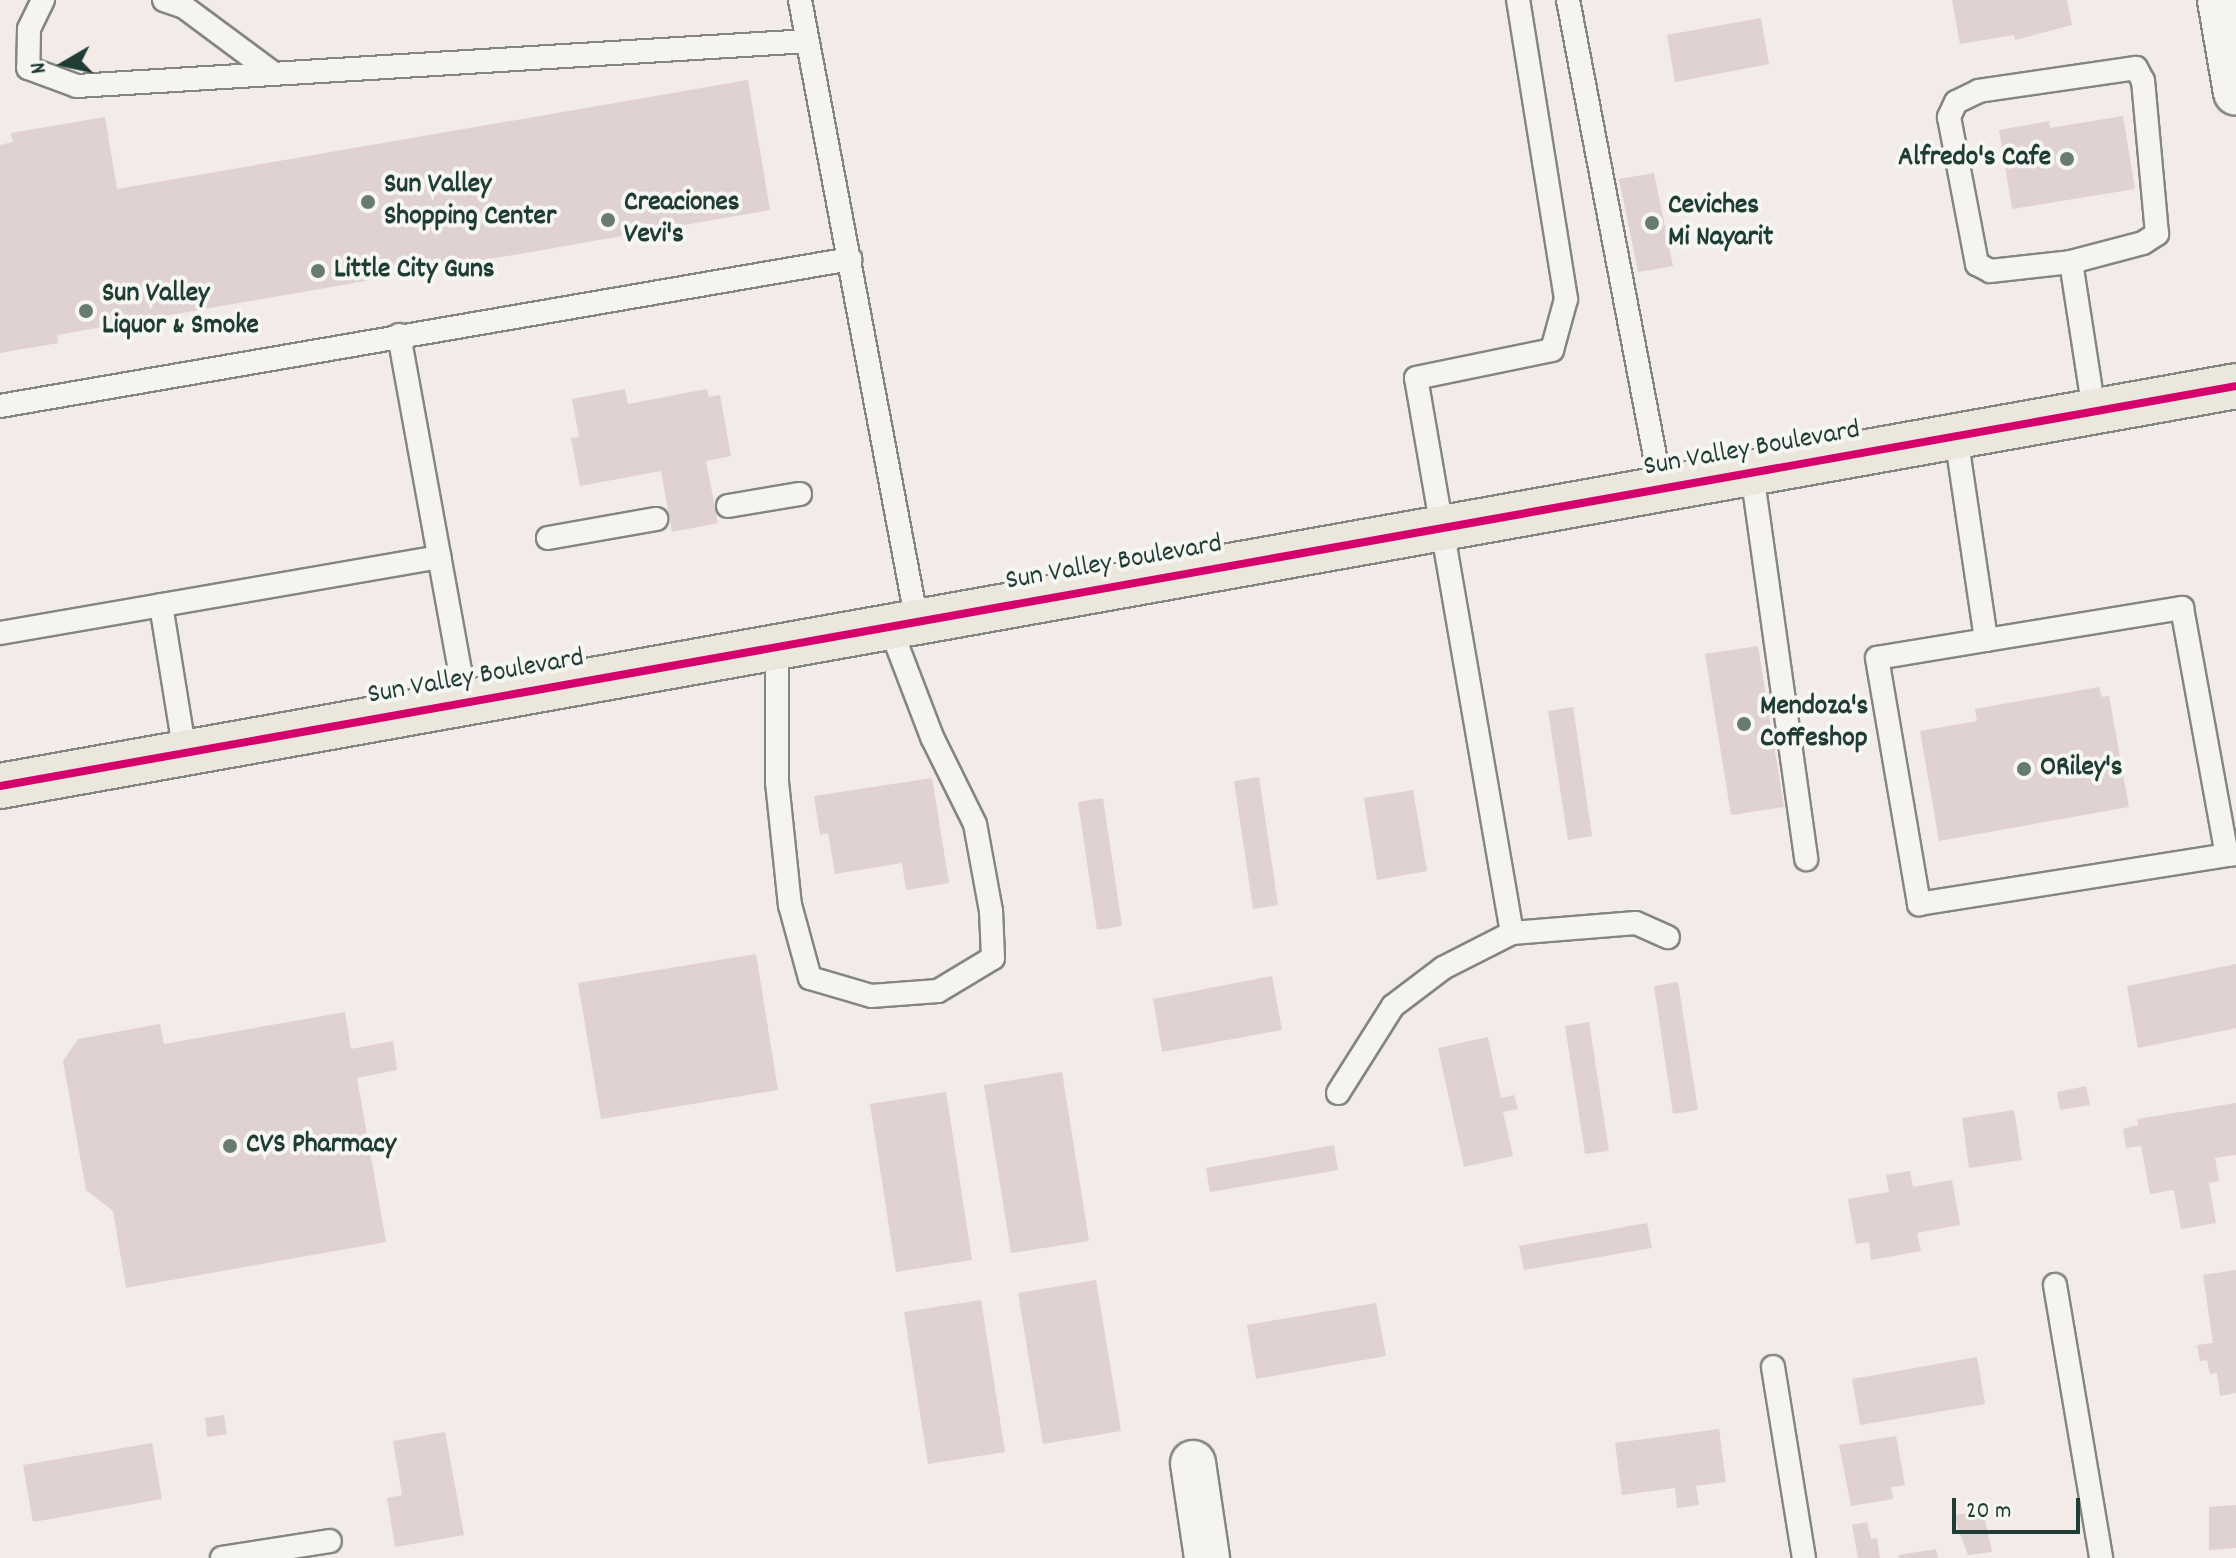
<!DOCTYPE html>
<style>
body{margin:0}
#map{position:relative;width:2236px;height:1558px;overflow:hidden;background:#f2ebe8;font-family:Dekko,sans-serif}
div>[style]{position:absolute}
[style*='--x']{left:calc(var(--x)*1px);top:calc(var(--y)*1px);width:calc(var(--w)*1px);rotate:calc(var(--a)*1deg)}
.building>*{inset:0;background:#dfd2d0}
.roads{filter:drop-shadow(2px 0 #838683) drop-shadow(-2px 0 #838683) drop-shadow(0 2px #838683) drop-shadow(0 -2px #838683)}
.service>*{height:22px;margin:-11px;padding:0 11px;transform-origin:11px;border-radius:11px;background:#f5f4f1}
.minor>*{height:44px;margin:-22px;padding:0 22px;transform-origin:22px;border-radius:22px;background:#f5f4f1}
.tertiary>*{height:44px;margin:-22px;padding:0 22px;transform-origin:22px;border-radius:22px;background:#f5f4f1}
.primary>*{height:44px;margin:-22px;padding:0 22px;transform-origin:22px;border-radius:22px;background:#ebe7dd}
.cycleway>*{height:8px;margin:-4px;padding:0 4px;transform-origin:4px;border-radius:4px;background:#d6006c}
.dots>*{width:22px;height:22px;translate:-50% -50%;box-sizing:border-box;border:4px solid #f6f6f2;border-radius:50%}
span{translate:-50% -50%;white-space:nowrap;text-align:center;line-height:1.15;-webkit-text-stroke:8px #f6f6f2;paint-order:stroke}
.poi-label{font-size:28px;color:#1f3d34;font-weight:700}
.right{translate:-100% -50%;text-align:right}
.left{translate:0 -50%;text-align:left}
.street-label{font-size:28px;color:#1f3d34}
.north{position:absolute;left:24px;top:24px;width:80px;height:80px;-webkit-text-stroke:6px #f6f6f2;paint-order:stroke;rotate:261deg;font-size:22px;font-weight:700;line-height:32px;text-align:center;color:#1f3d34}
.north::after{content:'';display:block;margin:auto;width:28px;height:36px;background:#1f3d34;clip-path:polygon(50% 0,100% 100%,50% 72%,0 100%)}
.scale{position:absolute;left:1952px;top:1498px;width:128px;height:36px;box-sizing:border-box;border:4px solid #1f3d34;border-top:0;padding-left:10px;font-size:24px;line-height:28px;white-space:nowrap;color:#1f3d34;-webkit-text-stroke:6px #f6f6f2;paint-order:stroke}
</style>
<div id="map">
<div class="building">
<div style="clip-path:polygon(1952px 0,2067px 0,2072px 25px,2015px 40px,2014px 35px,1960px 44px)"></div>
<div style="clip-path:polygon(1761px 18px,1769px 64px,1675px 82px,1667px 35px)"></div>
<div style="clip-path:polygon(748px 80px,770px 210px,57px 335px,58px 343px,0 353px,0 145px,13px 142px,11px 133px,105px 117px,117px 189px)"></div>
<div style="clip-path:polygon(2123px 116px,2135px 189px,2012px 209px,1999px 130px,2049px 121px,2050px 128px)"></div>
<div style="clip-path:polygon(1654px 173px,1673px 266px,1638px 272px,1619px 179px)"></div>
<div style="clip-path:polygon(625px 389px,628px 404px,707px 389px,709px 397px,720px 395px,731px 456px,706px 461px,718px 523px,672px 532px,661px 471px,580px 486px,571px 438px,579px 437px,572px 399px)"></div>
<div style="clip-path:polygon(1758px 646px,1784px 807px,1731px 815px,1705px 654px)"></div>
<div style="clip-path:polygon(2099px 687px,2102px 697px,2109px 696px,2129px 807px,1939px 841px,1920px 731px,1977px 721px,1975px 709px)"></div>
<div style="clip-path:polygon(1573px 707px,1592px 836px,1568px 840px,1548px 711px)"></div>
<div style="clip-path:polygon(1259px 777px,1278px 905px,1253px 909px,1234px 781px)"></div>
<div style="clip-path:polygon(932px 778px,949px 883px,906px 890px,902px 863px,835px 874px,828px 833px,820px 835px,814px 796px)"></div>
<div style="clip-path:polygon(1413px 790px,1427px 871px,1377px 880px,1364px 798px)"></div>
<div style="clip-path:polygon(1103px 798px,1122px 926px,1097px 930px,1078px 802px)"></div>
<div style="clip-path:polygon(756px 954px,778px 1090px,601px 1119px,578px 983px)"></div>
<div style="clip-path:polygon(2236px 964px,2236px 1028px,2138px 1048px,2127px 986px)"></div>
<div style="clip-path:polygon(1272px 976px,1282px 1030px,1162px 1052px,1153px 999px)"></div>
<div style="clip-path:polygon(1678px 982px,1698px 1110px,1673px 1114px,1654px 986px)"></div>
<div style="clip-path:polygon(345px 1012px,351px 1049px,393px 1041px,397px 1070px,357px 1078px,386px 1242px,126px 1288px,113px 1211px,86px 1190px,63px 1061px,78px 1039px,160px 1024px,164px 1044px)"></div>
<div style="clip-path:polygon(1589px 1022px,1609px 1151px,1585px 1154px,1565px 1026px)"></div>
<div style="clip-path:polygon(1488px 1037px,1501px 1098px,1514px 1095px,1518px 1109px,1503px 1112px,1513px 1156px,1464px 1167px,1438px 1048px)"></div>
<div style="clip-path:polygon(1062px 1072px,1089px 1241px,1011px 1253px,984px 1085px)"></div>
<div style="clip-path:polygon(2086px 1086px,2090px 1105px,2060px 1110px,2057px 1092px)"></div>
<div style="clip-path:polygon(946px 1092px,972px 1260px,896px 1272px,870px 1104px)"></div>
<div style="clip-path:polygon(2236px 1103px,2236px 1155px,2215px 1158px,2219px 1181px,2209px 1183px,2216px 1223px,2181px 1229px,2174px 1190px,2150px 1194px,2141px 1146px,2126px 1148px,2123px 1129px,2138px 1125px,2137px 1119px)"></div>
<div style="clip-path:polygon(2014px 1110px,2022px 1160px,1969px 1168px,1962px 1118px)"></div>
<div style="clip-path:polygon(1334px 1145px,1338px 1170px,1210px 1192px,1206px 1168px)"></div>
<div style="clip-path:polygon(1910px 1171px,1913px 1187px,1952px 1180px,1960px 1225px,1917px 1233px,1921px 1251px,1871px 1260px,1869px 1242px,1856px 1244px,1848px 1199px,1889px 1192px,1886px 1175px)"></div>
<div style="clip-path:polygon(1647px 1223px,1652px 1248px,1524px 1270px,1519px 1246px)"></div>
<div style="clip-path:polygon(2236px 1270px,2236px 1393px,2220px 1396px,2217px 1373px,2210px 1374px,2207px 1360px,2200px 1361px,2197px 1345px,2213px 1343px,2203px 1275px)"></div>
<div style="clip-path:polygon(1096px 1280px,1121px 1431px,1043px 1444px,1018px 1293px)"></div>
<div style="clip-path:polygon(981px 1300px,1005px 1452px,928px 1464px,904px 1312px)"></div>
<div style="clip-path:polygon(1376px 1303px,1386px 1356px,1256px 1379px,1247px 1325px)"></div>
<div style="clip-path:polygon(1977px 1357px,1985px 1404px,1860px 1425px,1852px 1379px)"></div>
<div style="clip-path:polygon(224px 1415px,227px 1434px,207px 1437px,205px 1418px)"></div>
<div style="clip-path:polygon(1719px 1429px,1726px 1482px,1696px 1486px,1699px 1505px,1677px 1508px,1675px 1488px,1622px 1495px,1615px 1443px)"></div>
<div style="clip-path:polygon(445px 1432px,464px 1535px,395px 1547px,387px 1498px,402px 1495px,393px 1441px)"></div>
<div style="clip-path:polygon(1896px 1436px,1905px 1485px,1891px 1487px,1893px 1499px,1851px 1506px,1839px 1445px)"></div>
<div style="clip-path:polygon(152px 1443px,162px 1499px,33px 1522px,23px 1465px)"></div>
<div style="clip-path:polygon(2236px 1505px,2236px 1548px,2209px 1550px,2209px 1507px)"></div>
<div style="clip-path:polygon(1983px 1511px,1992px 1552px,1968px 1555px,1953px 1515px)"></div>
<div style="clip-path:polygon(1867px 1522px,1871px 1539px,1877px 1538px,1880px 1558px,1858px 1558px,1852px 1525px)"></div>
<div style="clip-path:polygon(1936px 1549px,1938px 1558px,1899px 1558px,1898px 1555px)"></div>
</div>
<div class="roads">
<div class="service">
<div style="--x:43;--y:0;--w:32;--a:116"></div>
<div style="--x:29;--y:29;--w:39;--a:91"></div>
<div style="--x:28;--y:68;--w:52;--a:20.2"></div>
<div style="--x:77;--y:86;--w:732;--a:-3.52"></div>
<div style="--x:164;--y:0;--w:21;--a:19"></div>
<div style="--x:184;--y:7;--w:111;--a:36.6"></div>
<div style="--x:800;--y:0;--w:633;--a:79.35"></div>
<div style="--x:1568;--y:0;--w:498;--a:79.2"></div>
<div style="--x:2071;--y:262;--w:74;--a:-14.8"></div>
<div style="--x:2143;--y:243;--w:17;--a:-33"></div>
<div style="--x:2157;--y:234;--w:154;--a:-95.2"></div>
<div style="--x:2143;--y:81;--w:15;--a:-118"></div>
<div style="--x:2136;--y:68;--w:159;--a:171.7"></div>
<div style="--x:1979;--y:91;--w:25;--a:154"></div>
<div style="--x:1956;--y:102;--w:17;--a:115"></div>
<div style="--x:1949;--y:117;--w:150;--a:79.2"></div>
<div style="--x:1977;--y:264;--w:15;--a:28"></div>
<div style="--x:1990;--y:271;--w:81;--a:-6.3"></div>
<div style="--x:2071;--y:262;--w:151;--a:81.2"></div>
<div style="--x:399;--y:335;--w:374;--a:79.7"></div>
<div style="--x:0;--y:406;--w:863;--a:-9.81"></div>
<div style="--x:1956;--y:436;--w:206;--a:81.6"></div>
<div style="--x:1986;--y:640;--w:199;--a:-9.3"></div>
<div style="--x:2182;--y:608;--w:251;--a:79.7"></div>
<div style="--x:2227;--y:855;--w:9;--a:-6"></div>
<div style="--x:1752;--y:473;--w:390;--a:82"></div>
<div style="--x:728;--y:506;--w:73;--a:-9.5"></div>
<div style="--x:548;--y:538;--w:110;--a:-10"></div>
<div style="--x:161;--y:605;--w:150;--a:80.8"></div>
<div style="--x:0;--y:633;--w:446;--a:-9.8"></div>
<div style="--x:1986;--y:640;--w:110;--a:170.6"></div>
<div style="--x:1877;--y:658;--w:250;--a:80.3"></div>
<div style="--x:1919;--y:904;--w:312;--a:-9"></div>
<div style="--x:777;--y:647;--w:135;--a:90"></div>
<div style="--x:777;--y:782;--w:124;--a:84"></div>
<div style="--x:790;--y:905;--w:76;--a:74.7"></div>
<div style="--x:810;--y:978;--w:64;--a:16.4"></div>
<div style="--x:871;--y:996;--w:67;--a:-4.3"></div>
<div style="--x:938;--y:991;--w:64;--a:-31"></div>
<div style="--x:993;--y:958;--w:47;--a:-92.4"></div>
<div style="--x:991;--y:911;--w:88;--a:-100.4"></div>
<div style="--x:975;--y:824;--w:97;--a:-116.3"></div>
<div style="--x:932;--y:737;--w:118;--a:-110.9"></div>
<div style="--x:1512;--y:933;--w:124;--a:-4.6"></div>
<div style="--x:1636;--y:923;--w:35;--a:24"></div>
<div style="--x:1338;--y:1093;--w:103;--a:-57.7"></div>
<div style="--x:1393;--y:1006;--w:63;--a:-37.2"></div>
<div style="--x:1443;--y:968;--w:77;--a:-26.9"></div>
<div style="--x:1512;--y:933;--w:563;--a:-99.81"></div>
<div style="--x:1416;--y:378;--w:139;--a:-11.6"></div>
<div style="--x:1552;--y:350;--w:53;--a:-74.6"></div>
<div style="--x:1566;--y:299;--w:303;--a:-99.1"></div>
<div style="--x:2055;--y:1285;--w:277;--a:80.4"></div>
<div style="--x:1773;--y:1367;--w:193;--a:80.8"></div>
<div style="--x:222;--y:1558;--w:109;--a:-8.9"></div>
</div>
<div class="minor">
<div style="--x:1193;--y:1463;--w:96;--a:81.6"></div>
</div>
<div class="tertiary">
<div style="--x:2220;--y:0;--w:94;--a:80.2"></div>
</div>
<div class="primary">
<div style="--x:0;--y:786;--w:2271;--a:-10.14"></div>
</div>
</div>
<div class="cycleway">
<div style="--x:0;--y:786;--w:2271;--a:-10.14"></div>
</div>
<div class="dots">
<div style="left:2067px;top:159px;background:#697a73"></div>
<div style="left:368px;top:202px;background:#697a73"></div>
<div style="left:608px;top:220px;background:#697a73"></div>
<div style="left:1652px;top:223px;background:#697a73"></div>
<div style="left:318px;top:271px;background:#697a73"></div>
<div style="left:86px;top:311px;background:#697a73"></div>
<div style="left:1744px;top:724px;background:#697a73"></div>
<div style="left:2024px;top:769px;background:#697a73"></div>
<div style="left:230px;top:1146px;background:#697a73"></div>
</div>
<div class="poi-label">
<span class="right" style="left:2051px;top:159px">Alfredo's Cafe</span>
<span class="left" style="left:384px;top:202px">Sun Valley<br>Shopping Center</span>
<span class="left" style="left:624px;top:220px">Creaciones<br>Vevi's</span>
<span class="left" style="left:1668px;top:223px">Ceviches<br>Mi Nayarit</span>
<span class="left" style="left:334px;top:271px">Little City Guns</span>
<span class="left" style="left:102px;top:311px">Sun Valley<br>Liquor &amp; Smoke</span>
<span class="left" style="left:1760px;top:724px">Mendoza's<br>Coffeshop</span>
<span class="left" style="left:2040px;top:769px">ORiley's</span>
<span class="left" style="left:246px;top:1146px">CVS Pharmacy</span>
</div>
<div class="street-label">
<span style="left:1752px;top:450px;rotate:-10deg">Sun Valley Boulevard</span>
<span style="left:1114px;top:564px;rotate:-10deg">Sun Valley Boulevard</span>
<span style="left:476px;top:678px;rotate:-10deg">Sun Valley Boulevard</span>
</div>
<div class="north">N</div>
<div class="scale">20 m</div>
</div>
